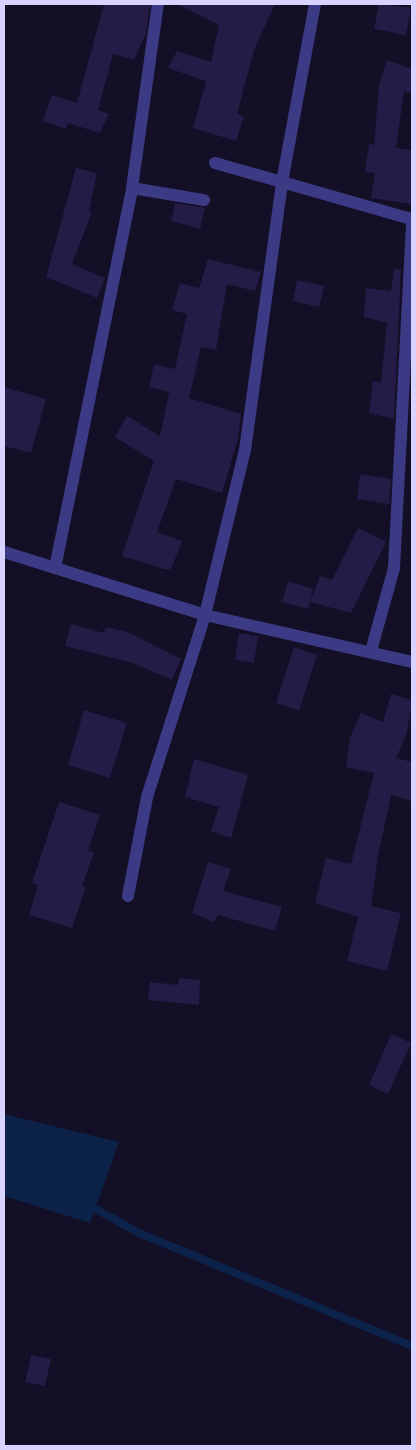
<!DOCTYPE html>
<style>
body{margin:0}
#map{position:relative;width:416px;height:1450px;overflow:hidden;background:#130f26;font-family:"Nunito Sans",sans-serif}
div>[style]{position:absolute}
[style*='--x']{left:calc(var(--x)*1px);top:calc(var(--y)*1px);width:calc(var(--w)*1px);rotate:calc(var(--a)*1deg)}
.water>*{inset:0;background:#0c2248}
.stream>*{height:8px;margin:-4px;padding:0 4px;transform-origin:4px;border-radius:4px;background:#0c2248}
.building>*{inset:0;background:#241b47}
.minor>*{height:12px;margin:-6px;padding:0 6px;transform-origin:6px;border-radius:6px;background:#3d3a85}
span{translate:-50% -50%;white-space:nowrap;text-align:center;line-height:1.15;-webkit-text-stroke:5px #130f26;paint-order:stroke}
.frame{position:absolute;inset:0;border:5px solid #d9d4ff;pointer-events:none}
</style>
<div id="map">
<div class="water">
<div style="clip-path:polygon(4px 1114px,119px 1142px,90px 1223px,4px 1196px)"></div>
</div>
<div class="stream">
<div style="--x:87;--y:1204;--w:60;--a:29.1"></div>
<div style="--x:139;--y:1233;--w:295;--a:22.5"></div>
</div>
<div class="building">
<div style="clip-path:polygon(104px 4px,150px 4px,146px 34px,134px 60px,113px 54px,98px 110px,109px 114px,100px 133px,68px 123px,66px 129px,43px 121px,52px 95px,77px 103px)"></div>
<div style="clip-path:polygon(177px 4px,275px 4px,254px 50px,237px 114px,244px 116px,236px 141px,193px 128px,206px 81px,168px 68px,177px 51px,211px 62px,219px 25px)"></div>
<div style="clip-path:polygon(379px 4px,411px 8px,406px 35px,374px 29px)"></div>
<div style="clip-path:polygon(387px 60px,412px 69px,412px 93px,404px 91px,396px 148px,412px 150px,412px 204px,371px 198px,375px 173px,365px 172px,369px 144px,374px 145px,379px 85px)"></div>
<div style="clip-path:polygon(76px 168px,97px 173px,89px 211px,92px 212px,72px 264px,105px 278px,97px 298px,46px 277px)"></div>
<div style="clip-path:polygon(175px 203px,205px 208px,200px 229px,171px 221px)"></div>
<div style="clip-path:polygon(208px 259px,261px 272px,255px 291px,227px 284px,216px 350px,201px 347px,189px 398px,241px 414px,238px 439px,222px 493px,176px 479px,157px 532px,182px 541px,171px 569px,164px 569px,122px 556px,154px 461px,115px 437px,127px 416px,160px 436px,169px 392px,149px 387px,154px 364px,175px 369px,187px 314px,172px 310px,180px 283px,199px 288px)"></div>
<div style="clip-path:polygon(394px 269px,401px 270px,394px 419px,369px 413px,373px 381px,381px 382px,387px 323px,364px 317px,366px 288px,391px 291px)"></div>
<div style="clip-path:polygon(297px 280px,324px 286px,319px 307px,293px 301px)"></div>
<div style="clip-path:polygon(4px 387px,46px 399px,31px 453px,4px 446px)"></div>
<div style="clip-path:polygon(360px 474px,391px 479px,389px 504px,357px 499px)"></div>
<div style="clip-path:polygon(358px 528px,386px 542px,351px 613px,310px 602px,320px 576px,332px 580px)"></div>
<div style="clip-path:polygon(288px 581px,313px 589px,308px 609px,282px 602px)"></div>
<div style="clip-path:polygon(71px 624px,104px 633px,106px 627px,128px 632px,181px 659px,172px 680px,133px 663px,65px 646px)"></div>
<div style="clip-path:polygon(239px 633px,258px 636px,254px 663px,235px 660px)"></div>
<div style="clip-path:polygon(294px 647px,317px 655px,299px 711px,276px 703px)"></div>
<div style="clip-path:polygon(391px 694px,412px 700px,407px 733px,396px 758px,412px 762px,412px 801px,391px 795px,378px 856px,371px 906px,401px 913px,387px 971px,347px 961px,358px 917px,315px 903px,326px 858px,351px 864px,374px 773px,346px 767px,350px 738px,361px 713px,383px 722px)"></div>
<div style="clip-path:polygon(84px 710px,127px 723px,110px 778px,68px 765px)"></div>
<div style="clip-path:polygon(194px 759px,248px 775px,231px 838px,211px 831px,219px 807px,185px 797px)"></div>
<div style="clip-path:polygon(59px 802px,100px 815px,88px 851px,94px 852px,82px 886px,86px 887px,72px 928px,29px 915px,38px 885px,32px 883px)"></div>
<div style="clip-path:polygon(208px 862px,231px 869px,223px 891px,282px 907px,275px 931px,218px 915px,214px 922px,192px 913px)"></div>
<div style="clip-path:polygon(179px 978px,200px 980px,199px 1005px,148px 1000px,150px 982px,178px 985px)"></div>
<div style="clip-path:polygon(391px 1034px,411px 1043px,388px 1094px,369px 1085px)"></div>
<div style="clip-path:polygon(31px 1355px,51px 1359px,45px 1386px,25px 1382px)"></div>
</div>
<div class="minor">
<div style="--x:215;--y:163;--w:205;--a:15.9"></div>
<div style="--x:132;--y:188;--w:73;--a:9.5"></div>
<div style="--x:4;--y:552;--w:211;--a:17.4"></div>
<div style="--x:205;--y:615;--w:212;--a:12.8"></div>
<div style="--x:55;--y:568;--w:388;--a:-78.5"></div>
<div style="--x:132;--y:188;--w:186;--a:-82"></div>
<div style="--x:371;--y:651;--w:86;--a:-74.5"></div>
<div style="--x:394;--y:568;--w:343;--a:-87"></div>
<div style="--x:128;--y:896;--w:101;--a:-79.1"></div>
<div style="--x:147;--y:797;--w:191;--a:-72.3"></div>
<div style="--x:205;--y:615;--w:170;--a:-76.4"></div>
<div style="--x:245;--y:450;--w:271;--a:-82.1"></div>
<div style="--x:282;--y:182;--w:181;--a:-79.5"></div>
</div>
<div class="frame"></div>
</div>
